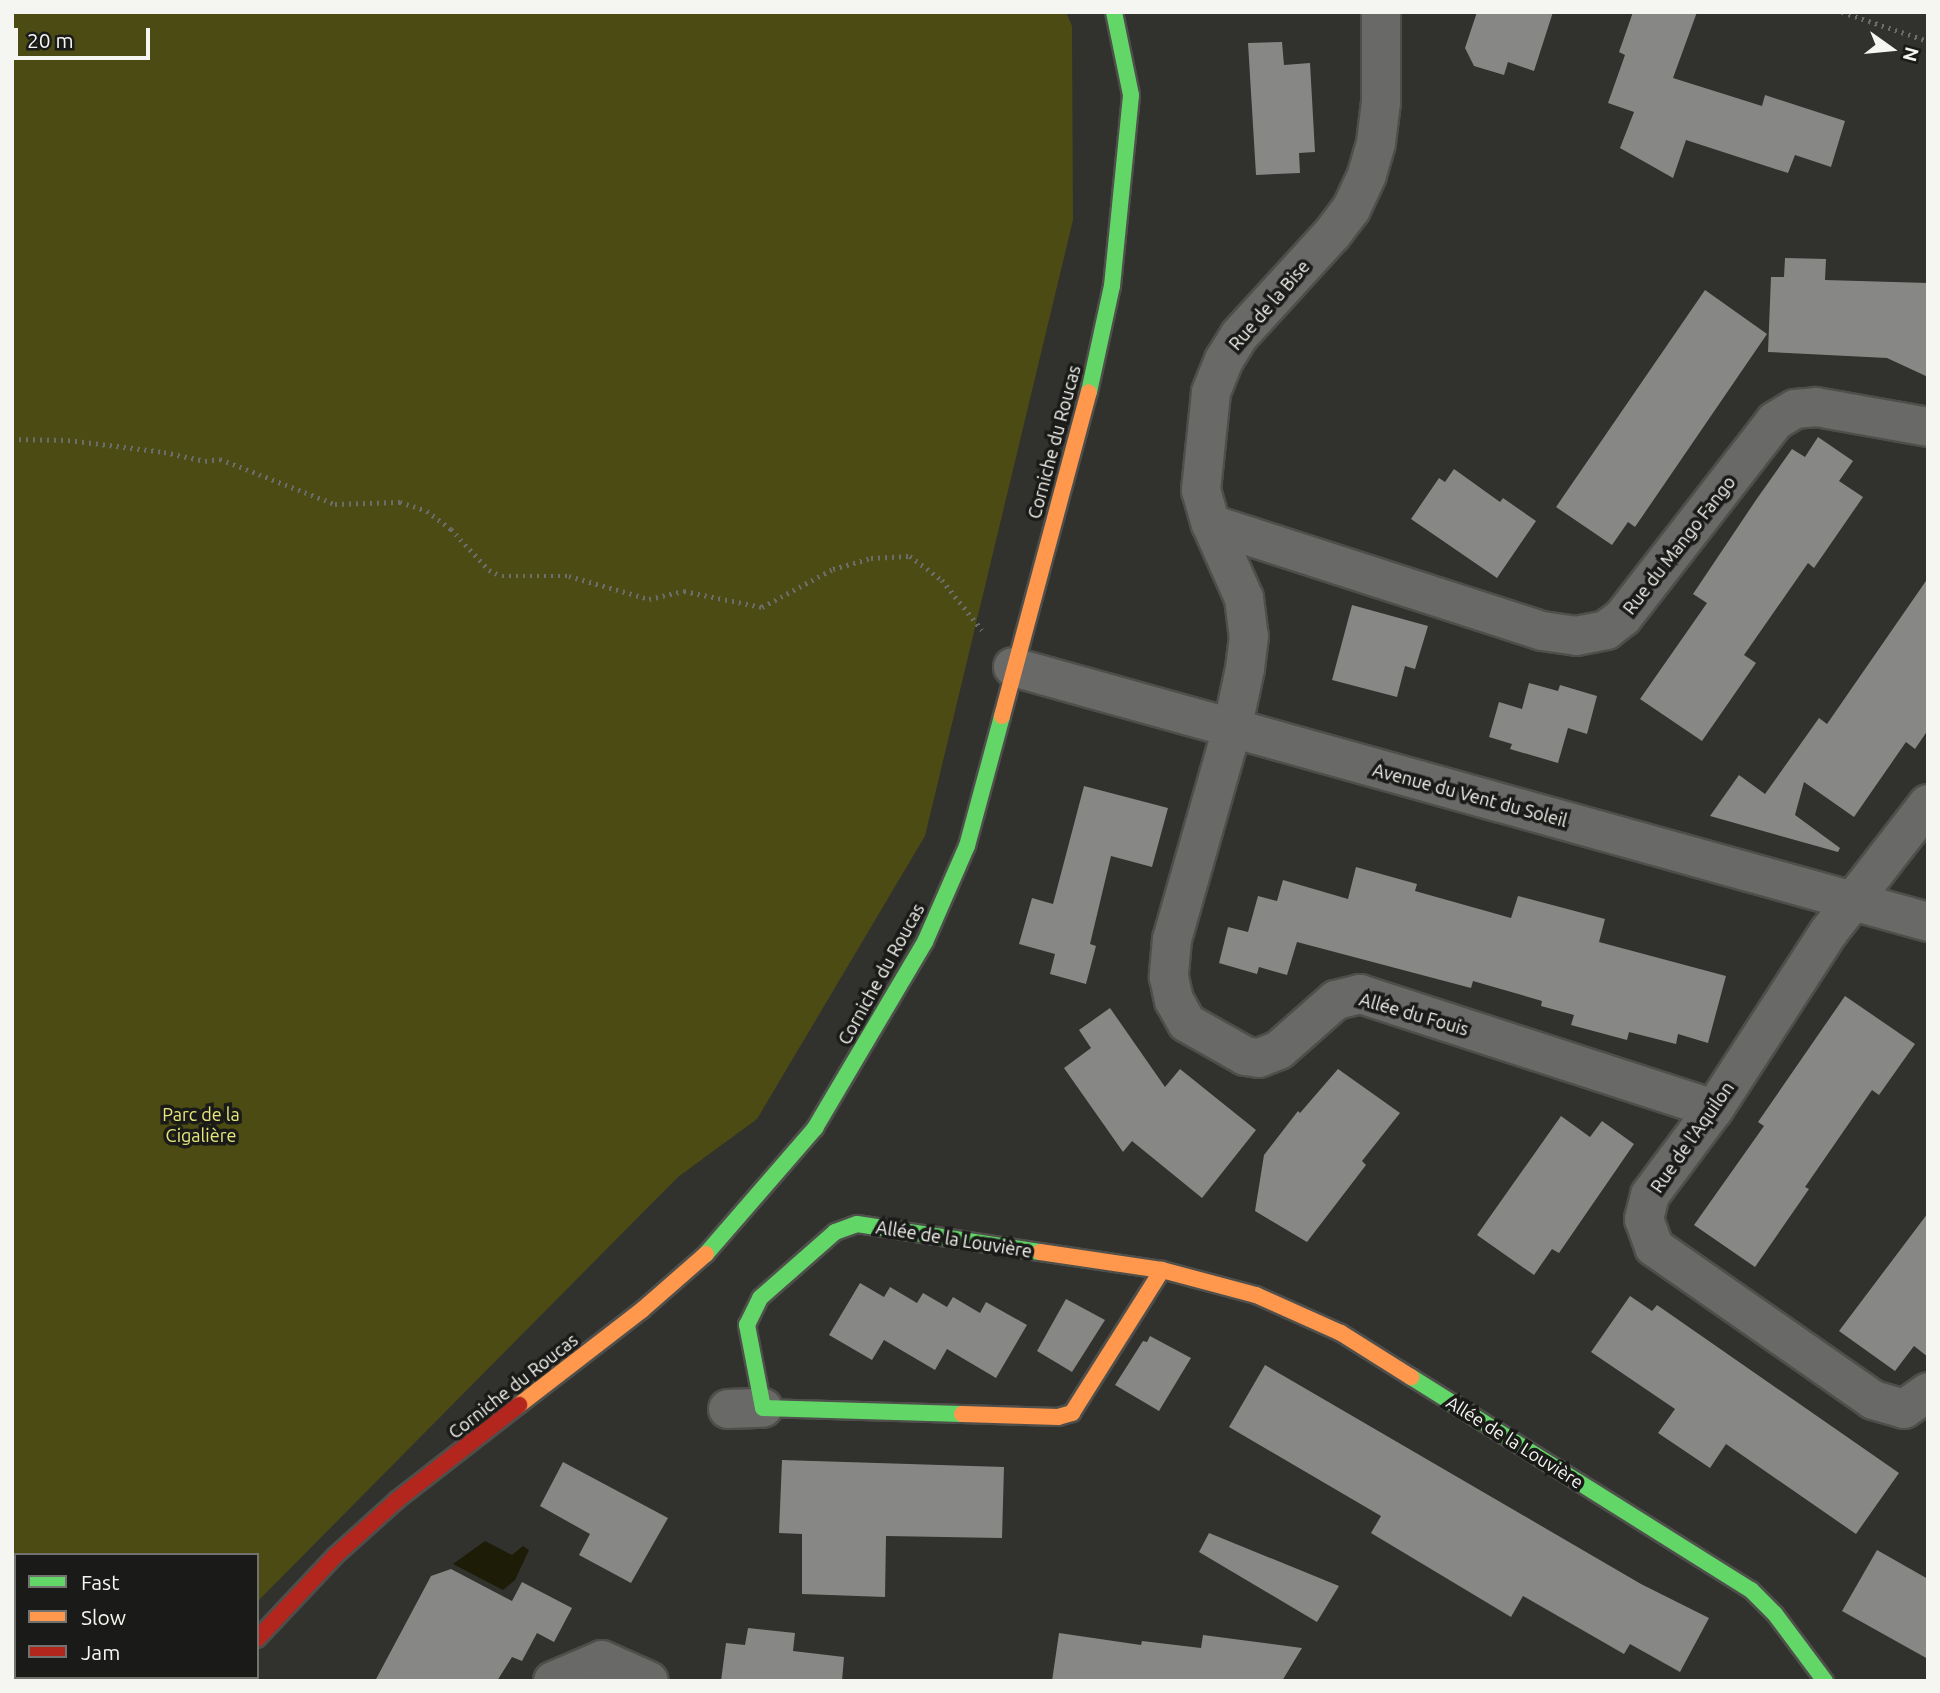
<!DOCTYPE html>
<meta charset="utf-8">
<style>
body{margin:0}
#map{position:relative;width:1940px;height:1693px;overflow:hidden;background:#31312e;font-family:Ubuntu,sans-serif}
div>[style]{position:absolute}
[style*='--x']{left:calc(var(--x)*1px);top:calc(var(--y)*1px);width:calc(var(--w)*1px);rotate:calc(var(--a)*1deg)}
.green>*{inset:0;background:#4c4b14}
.water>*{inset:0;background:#1d1c07}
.building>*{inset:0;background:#878885}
.path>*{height:4.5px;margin-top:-2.25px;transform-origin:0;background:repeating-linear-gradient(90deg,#6c6c6a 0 2px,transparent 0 7px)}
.roads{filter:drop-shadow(2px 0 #4e4e4b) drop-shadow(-2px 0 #4e4e4b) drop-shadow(0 2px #4e4e4b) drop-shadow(0 -2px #4e4e4b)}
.street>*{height:38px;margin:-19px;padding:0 19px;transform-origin:19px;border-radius:19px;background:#696967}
.fast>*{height:16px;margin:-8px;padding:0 8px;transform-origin:8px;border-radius:8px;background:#63d668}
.slow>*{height:16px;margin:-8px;padding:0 8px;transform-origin:8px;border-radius:8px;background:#ff974d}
.jam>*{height:16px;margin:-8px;padding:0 8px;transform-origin:8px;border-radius:8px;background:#b3261e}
span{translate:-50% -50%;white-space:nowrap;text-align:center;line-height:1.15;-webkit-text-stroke:7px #1a1a18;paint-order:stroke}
.street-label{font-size:18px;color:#f5f5f2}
.park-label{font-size:18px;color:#e8e77c}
.frame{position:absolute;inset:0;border:14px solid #f5f5f2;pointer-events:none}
.legend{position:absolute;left:14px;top:1553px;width:245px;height:126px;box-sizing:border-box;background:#1a1a18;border:2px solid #72726f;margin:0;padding:9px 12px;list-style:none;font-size:21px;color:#f5f5f2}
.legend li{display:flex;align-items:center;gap:14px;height:35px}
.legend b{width:35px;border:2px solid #72726f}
.north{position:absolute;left:1856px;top:14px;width:70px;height:70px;-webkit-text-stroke:5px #1a1a18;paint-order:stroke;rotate:105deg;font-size:19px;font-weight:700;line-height:28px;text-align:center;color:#f5f5f2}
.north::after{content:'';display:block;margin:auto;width:24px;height:32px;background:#f5f5f2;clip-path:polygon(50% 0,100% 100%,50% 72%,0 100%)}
.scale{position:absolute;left:14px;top:28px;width:136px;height:32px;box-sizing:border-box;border:4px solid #f5f5f2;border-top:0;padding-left:9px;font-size:21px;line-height:24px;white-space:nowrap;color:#f5f5f2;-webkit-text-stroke:5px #1a1a18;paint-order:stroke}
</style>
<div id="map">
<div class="green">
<div style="clip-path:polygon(12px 12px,1066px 12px,1072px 26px,1073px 220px,925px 836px,757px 1119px,678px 1177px,257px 1602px,257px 1555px,16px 1555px,16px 1677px,184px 1677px,181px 1681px,12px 1681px)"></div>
</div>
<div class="water">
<div style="clip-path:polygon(485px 1541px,512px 1555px,523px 1546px,529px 1550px,515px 1580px,503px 1590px,453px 1564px)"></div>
</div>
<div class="building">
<div style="clip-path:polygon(1477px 12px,1553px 12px,1534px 71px,1508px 62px,1504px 75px,1474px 66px,1465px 48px)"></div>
<div style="clip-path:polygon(1633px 12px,1697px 12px,1673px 78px,1762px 106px,1765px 95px,1845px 121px,1831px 167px,1795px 155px,1788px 173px,1686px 140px,1673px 178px,1620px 148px,1634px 112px,1608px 103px,1625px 55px,1619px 52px)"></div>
<div style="clip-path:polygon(1282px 42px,1284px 65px,1310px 63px,1315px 152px,1299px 153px,1300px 173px,1256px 175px,1248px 43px)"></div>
<div style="clip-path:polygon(1785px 258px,1826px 259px,1825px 280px,1928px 283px,1928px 377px,1887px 358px,1768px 352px,1771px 277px,1784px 277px)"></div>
<div style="clip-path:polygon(1705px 290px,1767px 334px,1635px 527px,1628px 522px,1612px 545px,1556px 507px)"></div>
<div style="clip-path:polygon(1818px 437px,1853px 461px,1839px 481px,1863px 497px,1814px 568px,1808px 563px,1744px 655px,1756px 663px,1702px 741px,1640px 699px,1707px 603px,1693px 594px,1756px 500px,1792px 449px,1805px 457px)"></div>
<div style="clip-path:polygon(1454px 469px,1500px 502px,1503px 498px,1536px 521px,1497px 578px,1411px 519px,1439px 478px,1445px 482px)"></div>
<div style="clip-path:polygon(1928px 578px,1928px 730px,1915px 749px,1906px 742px,1854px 817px,1804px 782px,1795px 815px,1840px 848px,1838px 852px,1710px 816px,1739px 775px,1765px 794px,1819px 718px,1827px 724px)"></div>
<div style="clip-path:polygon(1352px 605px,1428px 626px,1415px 669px,1405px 666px,1397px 697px,1332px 680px)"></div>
<div style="clip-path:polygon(1529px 683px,1558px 691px,1560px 685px,1597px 696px,1587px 734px,1568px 728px,1558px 763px,1510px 749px,1512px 744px,1489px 737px,1499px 702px,1522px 709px)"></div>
<div style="clip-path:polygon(1084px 786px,1168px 808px,1152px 867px,1111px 856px,1090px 944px,1096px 946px,1086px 984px,1050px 974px,1055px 954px,1019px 944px,1032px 898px,1053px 904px)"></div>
<div style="clip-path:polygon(1356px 867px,1417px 884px,1415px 891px,1511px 918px,1518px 896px,1605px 919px,1599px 942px,1726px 976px,1708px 1043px,1678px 1034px,1676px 1044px,1629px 1032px,1627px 1040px,1571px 1025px,1574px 1015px,1541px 1006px,1542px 1001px,1473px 981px,1471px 988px,1297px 942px,1287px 975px,1259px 967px,1257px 974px,1219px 963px,1228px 927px,1248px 932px,1258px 896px,1277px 901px,1283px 880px,1348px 899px)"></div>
<div style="clip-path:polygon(1845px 996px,1915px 1044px,1879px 1095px,1872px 1090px,1805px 1187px,1809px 1189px,1755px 1267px,1694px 1225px,1764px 1126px,1758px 1122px)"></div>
<div style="clip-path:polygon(1110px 1008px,1165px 1087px,1180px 1069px,1256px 1130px,1202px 1198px,1132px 1141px,1123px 1152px,1064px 1068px,1091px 1048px,1079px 1030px)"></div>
<div style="clip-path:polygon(1338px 1069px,1400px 1113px,1362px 1161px,1366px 1165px,1307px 1242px,1255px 1211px,1264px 1155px,1298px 1111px,1300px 1113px)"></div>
<div style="clip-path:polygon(1561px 1116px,1590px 1137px,1602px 1121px,1634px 1144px,1559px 1253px,1552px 1249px,1534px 1275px,1477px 1235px)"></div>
<div style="clip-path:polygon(1928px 1213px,1928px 1357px,1914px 1346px,1895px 1371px,1839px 1331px)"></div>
<div style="clip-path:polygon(860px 1283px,884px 1297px,890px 1287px,917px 1303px,923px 1293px,947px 1307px,953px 1297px,980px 1313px,986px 1302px,1027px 1325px,996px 1378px,947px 1349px,935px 1370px,884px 1340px,872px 1360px,829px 1335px)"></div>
<div style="clip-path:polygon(1630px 1296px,1652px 1311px,1657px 1305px,1899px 1473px,1856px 1534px,1726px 1444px,1710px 1468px,1658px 1433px,1675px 1409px,1591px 1352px)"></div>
<div style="clip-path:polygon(1066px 1299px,1105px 1320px,1072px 1372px,1037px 1351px)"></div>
<div style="clip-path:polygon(1150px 1336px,1191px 1358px,1159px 1411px,1115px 1385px,1143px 1341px,1147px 1342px)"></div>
<div style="clip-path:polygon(1265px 1365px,1641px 1584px,1709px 1618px,1680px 1672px,1630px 1644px,1624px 1654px,1523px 1596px,1511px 1617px,1371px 1533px,1381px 1516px,1229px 1427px)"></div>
<div style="clip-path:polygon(782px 1460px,1004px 1467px,1002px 1538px,886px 1536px,885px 1597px,802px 1594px,802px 1534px,779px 1533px)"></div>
<div style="clip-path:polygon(563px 1462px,668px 1518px,631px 1583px,579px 1555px,590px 1534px,540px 1506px)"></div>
<div style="clip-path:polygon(1209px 1533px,1339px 1586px,1317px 1622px,1199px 1552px)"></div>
<div style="clip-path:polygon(1877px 1550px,1928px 1579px,1928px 1659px,1842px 1611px)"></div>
<div style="clip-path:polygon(451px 1569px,512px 1601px,522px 1582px,572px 1608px,554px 1642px,537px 1633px,522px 1661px,512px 1657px,497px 1681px,375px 1681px,431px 1576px)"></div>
<div style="clip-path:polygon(748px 1628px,795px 1633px,793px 1651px,844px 1657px,842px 1681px,721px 1681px,726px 1643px,745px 1645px)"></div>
<div style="clip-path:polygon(1059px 1633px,1141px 1645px,1142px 1641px,1201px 1648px,1203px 1635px,1302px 1648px,1282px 1681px,1052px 1681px)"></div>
</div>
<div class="path">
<div style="--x:1842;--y:12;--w:91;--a:18.6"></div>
<div style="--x:12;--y:439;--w:56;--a:1"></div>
<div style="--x:68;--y:440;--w:97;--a:7.1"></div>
<div style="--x:164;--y:452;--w:42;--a:12.4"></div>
<div style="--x:205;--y:461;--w:15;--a:-8"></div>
<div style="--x:220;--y:459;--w:123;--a:21.4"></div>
<div style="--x:335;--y:504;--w:65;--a:-1.8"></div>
<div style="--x:400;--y:502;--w:28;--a:18"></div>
<div style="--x:427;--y:511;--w:30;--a:37"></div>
<div style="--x:451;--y:529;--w:56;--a:47.2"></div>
<div style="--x:489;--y:570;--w:14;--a:25"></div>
<div style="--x:502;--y:576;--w:67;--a:0"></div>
<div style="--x:569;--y:576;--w:83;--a:16"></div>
<div style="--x:649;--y:599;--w:36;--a:-13"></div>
<div style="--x:684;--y:591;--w:80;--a:11.6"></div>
<div style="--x:762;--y:607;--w:81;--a:-28.2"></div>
<div style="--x:833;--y:569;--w:40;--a:-16"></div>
<div style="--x:871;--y:558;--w:39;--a:-3"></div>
<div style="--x:910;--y:556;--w:40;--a:37"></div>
<div style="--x:942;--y:580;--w:64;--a:51.3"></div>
</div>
<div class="roads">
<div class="street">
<div style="--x:1381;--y:12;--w:90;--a:90"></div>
<div style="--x:1381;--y:102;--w:41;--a:97"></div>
<div style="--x:1376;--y:143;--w:33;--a:106"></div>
<div style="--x:1367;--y:175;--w:38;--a:115"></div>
<div style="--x:1351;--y:209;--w:31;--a:127"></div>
<div style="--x:1332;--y:234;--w:138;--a:132.4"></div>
<div style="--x:1239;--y:336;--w:28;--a:122"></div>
<div style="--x:1224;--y:360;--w:35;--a:112"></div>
<div style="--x:1211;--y:393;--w:98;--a:95.9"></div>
<div style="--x:1201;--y:490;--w:35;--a:74"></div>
<div style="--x:1211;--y:524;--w:81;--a:66"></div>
<div style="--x:1244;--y:598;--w:38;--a:83"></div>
<div style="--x:1249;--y:636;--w:33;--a:97"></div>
<div style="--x:1245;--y:669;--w:61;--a:102.2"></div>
<div style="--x:1232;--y:729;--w:218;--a:105.9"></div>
<div style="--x:1172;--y:939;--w:38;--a:95"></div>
<div style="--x:1169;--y:977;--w:24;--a:78"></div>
<div style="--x:1174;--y:1000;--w:26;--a:61"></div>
<div style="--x:1187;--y:1023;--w:67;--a:29.6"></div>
<div style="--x:1245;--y:1056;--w:14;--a:8"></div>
<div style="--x:1259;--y:1058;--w:22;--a:-22"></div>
<div style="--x:1279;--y:1050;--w:76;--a:-41.3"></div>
<div style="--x:1336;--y:1000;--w:25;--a:-14"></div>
<div style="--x:1360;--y:994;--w:372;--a:18"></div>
<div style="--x:1211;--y:524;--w:348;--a:17.9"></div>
<div style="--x:1542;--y:631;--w:34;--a:8"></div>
<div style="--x:1576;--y:636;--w:31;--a:-11"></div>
<div style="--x:1606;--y:630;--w:21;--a:-37"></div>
<div style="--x:1623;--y:617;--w:248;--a:-52.2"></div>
<div style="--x:1775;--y:421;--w:23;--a:-31"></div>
<div style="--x:1795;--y:409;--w:21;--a:-5"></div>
<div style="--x:1816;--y:407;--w:114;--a:10.1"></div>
<div style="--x:1013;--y:667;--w:950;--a:15.57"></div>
<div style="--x:1928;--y:804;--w:163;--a:127.8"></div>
<div style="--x:1828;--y:933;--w:210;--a:122.9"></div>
<div style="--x:1714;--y:1109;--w:107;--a:126.7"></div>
<div style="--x:1650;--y:1195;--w:25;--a:104"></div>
<div style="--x:1644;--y:1219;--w:30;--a:70"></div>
<div style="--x:1654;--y:1247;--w:267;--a:34.9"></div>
<div style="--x:1873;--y:1400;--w:32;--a:16"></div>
<div style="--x:1904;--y:1409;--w:29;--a:-35"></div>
<div style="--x:728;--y:1409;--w:35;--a:-2"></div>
<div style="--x:553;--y:1681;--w:53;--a:-23.2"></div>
<div style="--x:602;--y:1660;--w:51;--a:24.1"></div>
</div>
<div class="fast">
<div style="--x:1089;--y:392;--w:108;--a:-77.8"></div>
<div style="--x:1112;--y:286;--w:192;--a:-84.3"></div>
<div style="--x:1131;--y:95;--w:85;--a:-101.6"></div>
<div style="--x:706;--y:1254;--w:167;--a:-49.1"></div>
<div style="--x:815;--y:1128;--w:216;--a:-59.4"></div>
<div style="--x:925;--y:942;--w:105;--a:-66.4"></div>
<div style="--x:967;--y:846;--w:135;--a:-74.9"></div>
<div style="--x:1411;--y:1377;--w:401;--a:32.1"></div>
<div style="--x:1751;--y:1590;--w:34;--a:45"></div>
<div style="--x:1775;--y:1614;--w:84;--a:53.3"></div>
<div style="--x:962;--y:1414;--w:199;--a:-178.3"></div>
<div style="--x:763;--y:1408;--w:85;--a:-100.9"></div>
<div style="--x:747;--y:1325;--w:30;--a:-64"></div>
<div style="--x:760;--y:1298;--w:100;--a:-41.3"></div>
<div style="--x:835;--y:1232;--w:23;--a:-20"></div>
<div style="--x:857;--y:1224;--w:185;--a:8.7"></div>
<div style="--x:228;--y:1681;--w:5;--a:-53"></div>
</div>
<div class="slow">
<div style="--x:1002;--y:716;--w:335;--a:-75"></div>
<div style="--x:1040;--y:1252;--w:123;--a:8.4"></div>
<div style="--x:1162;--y:1270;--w:97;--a:14.9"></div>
<div style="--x:1256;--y:1295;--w:93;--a:24.1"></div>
<div style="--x:1341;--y:1333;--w:83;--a:32.2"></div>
<div style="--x:519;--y:1405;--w:155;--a:-37.7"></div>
<div style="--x:642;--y:1310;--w:85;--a:-41.2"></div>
<div style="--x:962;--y:1414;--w:96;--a:1.8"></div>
<div style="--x:1058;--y:1417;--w:15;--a:-16"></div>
<div style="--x:1072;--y:1413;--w:169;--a:-57.8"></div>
</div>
<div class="jam">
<div style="--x:257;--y:1639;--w:115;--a:-46.8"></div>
<div style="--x:336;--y:1555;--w:82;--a:-42"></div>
<div style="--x:397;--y:1500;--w:155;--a:-37.9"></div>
</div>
</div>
<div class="street-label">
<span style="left:1269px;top:305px;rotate:-49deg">Rue de la Bise</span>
<span style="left:1054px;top:442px;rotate:-75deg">Corniche du Roucas</span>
<span style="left:1679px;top:545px;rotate:-52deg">Rue du Mango Fango</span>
<span style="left:1470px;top:795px;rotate:15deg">Avenue du Vent du Soleil</span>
<span style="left:881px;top:974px;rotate:-61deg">Corniche du Roucas</span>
<span style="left:1414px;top:1014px;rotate:16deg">Allée du Fouis</span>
<span style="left:1692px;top:1137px;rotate:-55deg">Rue de l'Aquilon</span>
<span style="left:954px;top:1239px;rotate:9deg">Allée de la Louvière</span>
<span style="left:513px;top:1386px;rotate:-38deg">Corniche du Roucas</span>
<span style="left:1515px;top:1442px;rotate:32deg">Allée de la Louvière</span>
</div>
<div class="park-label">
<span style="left:201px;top:1125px">Parc de la<br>Cigalière</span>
</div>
<div class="frame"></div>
<ul class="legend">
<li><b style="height:9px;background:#63d668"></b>Fast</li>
<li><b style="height:9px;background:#ff974d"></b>Slow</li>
<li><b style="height:9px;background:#b3261e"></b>Jam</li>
</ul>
<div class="north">N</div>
<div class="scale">20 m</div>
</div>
